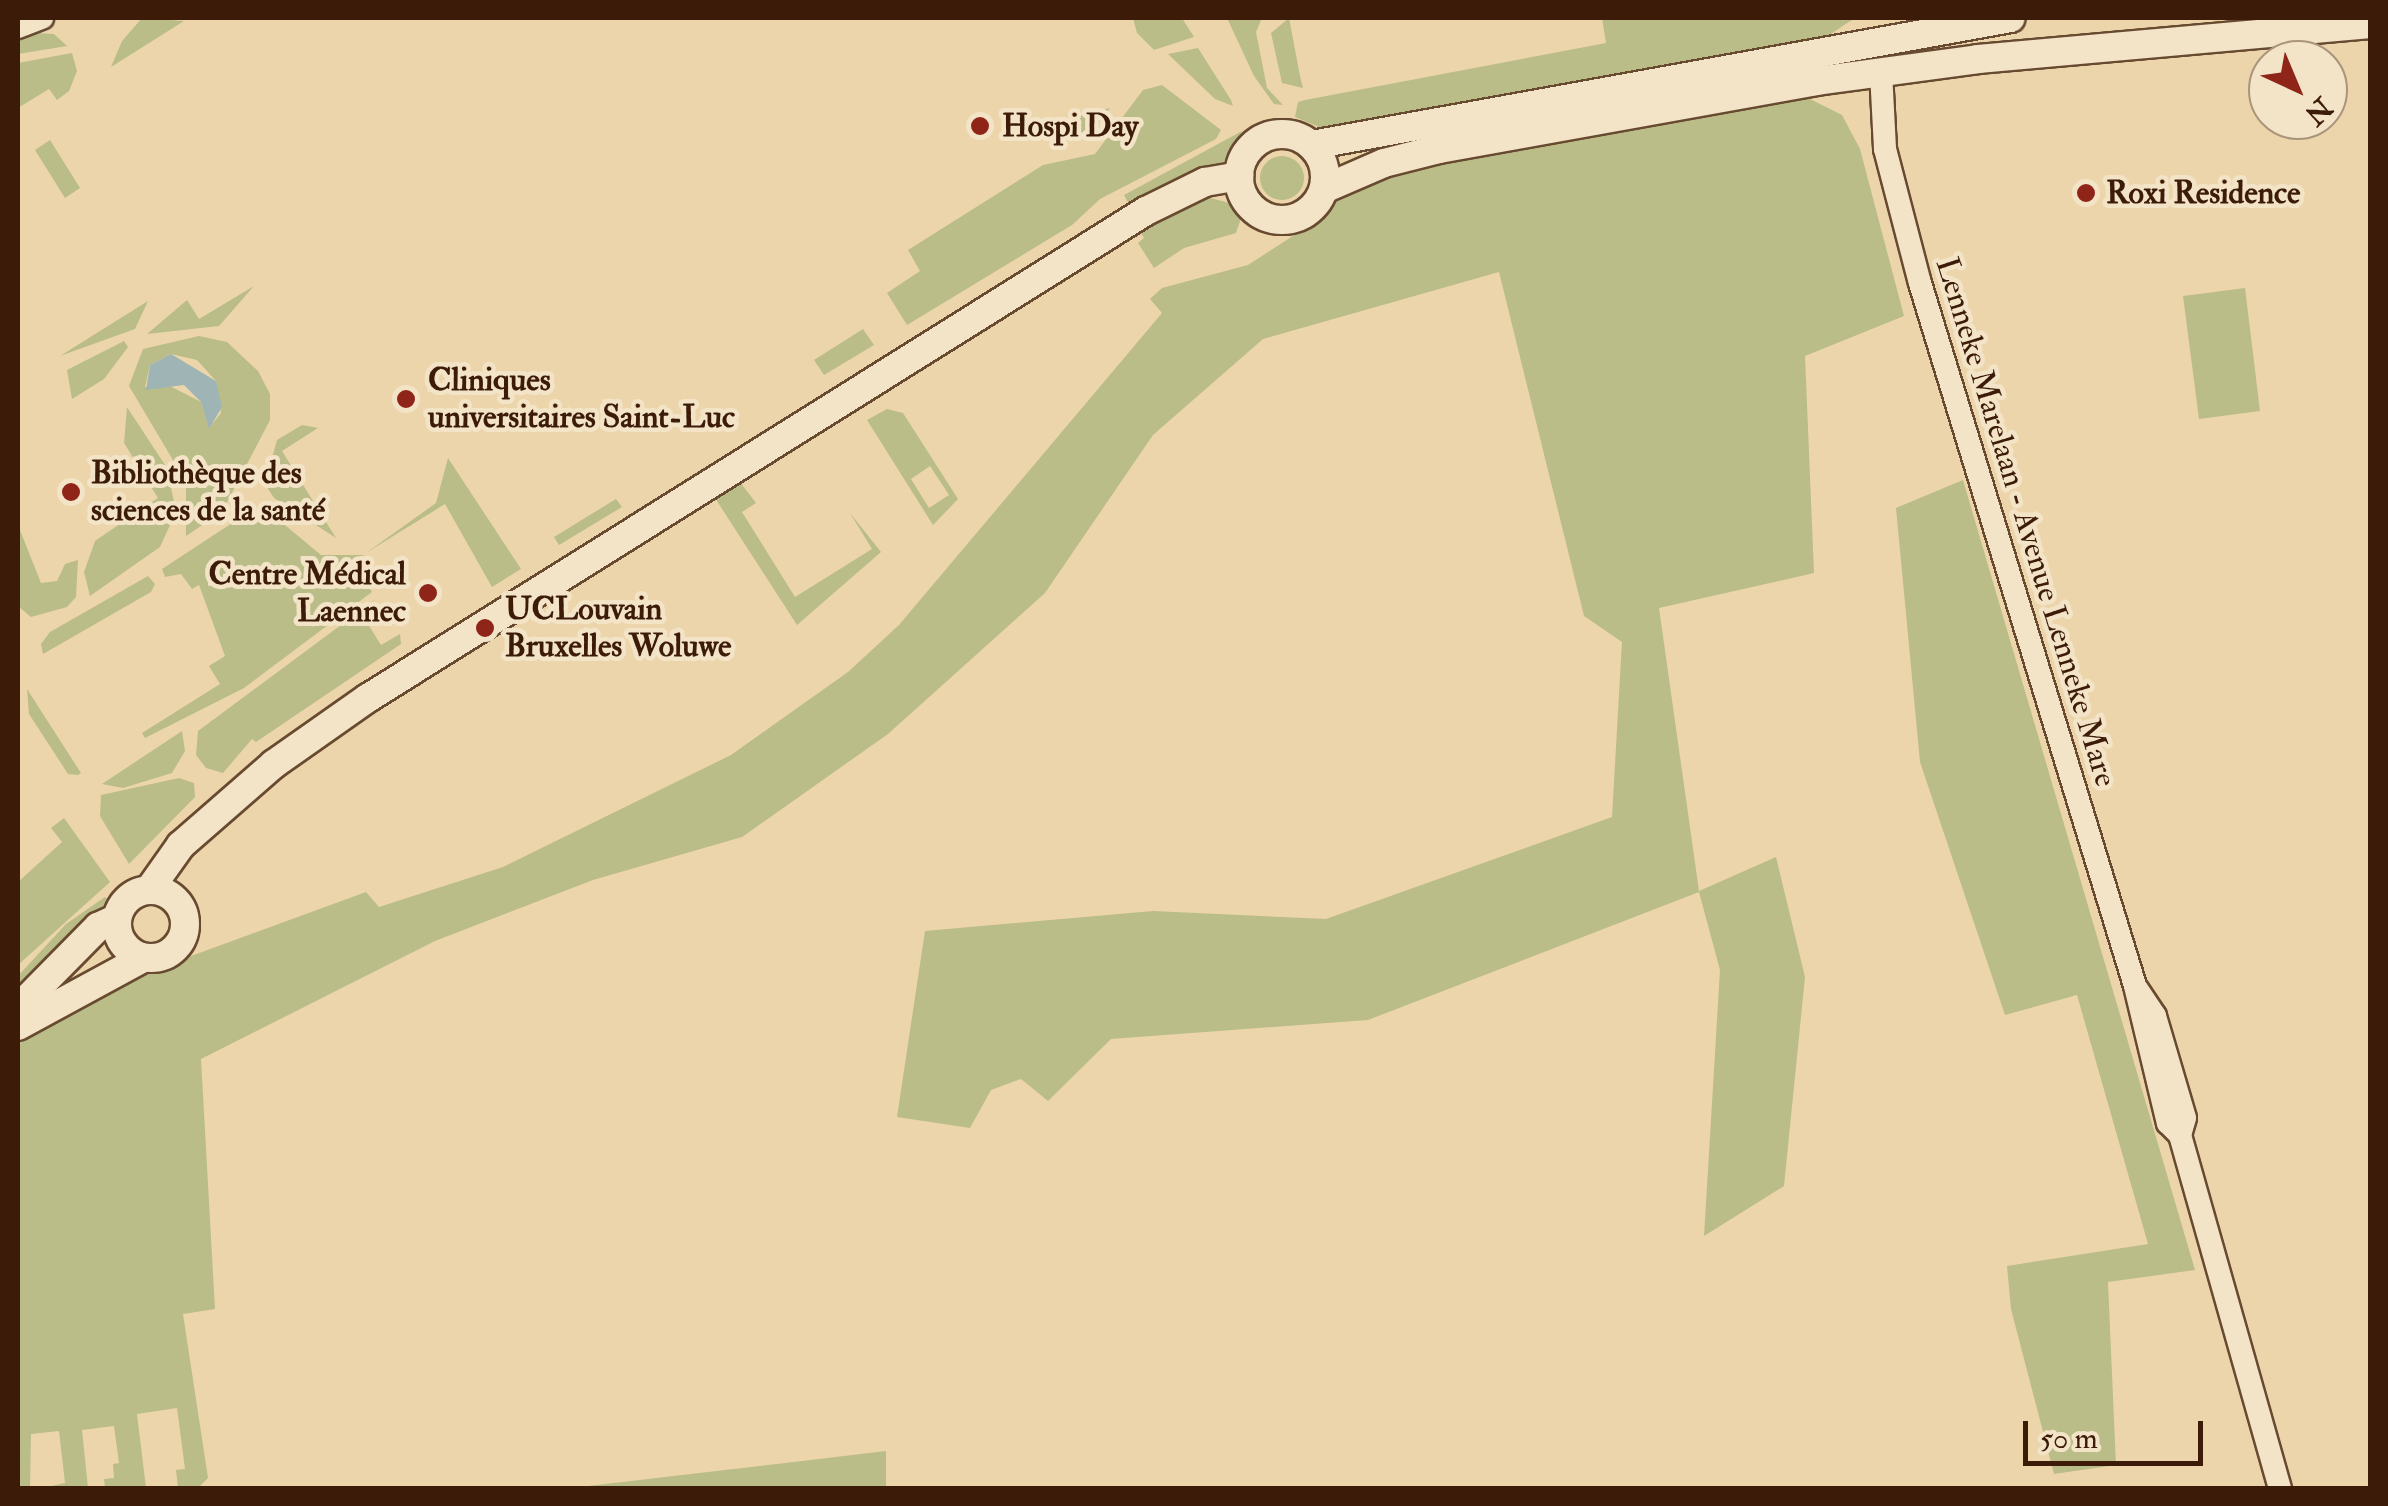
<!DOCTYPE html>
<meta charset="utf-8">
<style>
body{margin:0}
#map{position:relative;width:2388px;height:1506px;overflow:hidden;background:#ecd5aa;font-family:"IM FELL Double Pica",serif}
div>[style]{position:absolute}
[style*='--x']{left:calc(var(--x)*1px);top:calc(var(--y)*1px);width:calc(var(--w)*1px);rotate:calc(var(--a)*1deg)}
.green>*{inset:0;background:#babd87}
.round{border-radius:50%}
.water>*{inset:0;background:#9fb5b5}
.roads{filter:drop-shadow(2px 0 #684a30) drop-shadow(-2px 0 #684a30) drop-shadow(0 2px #684a30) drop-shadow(0 -2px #684a30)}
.minor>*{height:22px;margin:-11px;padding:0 11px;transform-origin:11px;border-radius:11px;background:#f3e4c8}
.tertiary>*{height:28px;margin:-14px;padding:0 14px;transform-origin:14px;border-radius:14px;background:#f3e4c8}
.tertiary>.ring{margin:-14px;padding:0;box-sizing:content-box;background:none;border:28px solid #f3e4c8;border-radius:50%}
.dots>*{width:28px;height:28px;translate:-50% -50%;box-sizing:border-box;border:5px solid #f3e4c8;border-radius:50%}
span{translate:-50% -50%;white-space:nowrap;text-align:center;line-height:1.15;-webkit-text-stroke:9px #f3e4c8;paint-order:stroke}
.poi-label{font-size:32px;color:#3c1b08;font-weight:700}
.left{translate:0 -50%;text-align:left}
.right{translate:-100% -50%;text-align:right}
.street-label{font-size:32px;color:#3c1b08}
.frame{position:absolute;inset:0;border:20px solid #3c1b08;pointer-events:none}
.north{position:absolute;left:2248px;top:40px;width:100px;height:100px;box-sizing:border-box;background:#f3e4c8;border:2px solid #aa947b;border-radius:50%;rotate:136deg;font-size:28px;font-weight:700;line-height:40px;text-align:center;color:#3c1b08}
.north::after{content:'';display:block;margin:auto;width:35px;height:45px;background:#8f2418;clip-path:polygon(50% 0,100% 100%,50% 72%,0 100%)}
.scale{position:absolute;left:2023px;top:1421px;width:180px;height:45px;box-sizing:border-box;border:5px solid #3c1b08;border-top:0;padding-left:12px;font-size:30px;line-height:35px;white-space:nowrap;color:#3c1b08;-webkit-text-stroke:8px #f3e4c8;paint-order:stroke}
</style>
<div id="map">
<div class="green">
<div style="clip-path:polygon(142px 18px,184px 21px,111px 67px,122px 41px)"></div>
<div style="clip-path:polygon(1133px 18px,1182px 18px,1194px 37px,1154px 50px,1137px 33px)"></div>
<div style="clip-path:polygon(1227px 18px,1262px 18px,1256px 32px,1267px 88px,1283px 105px,1274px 104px,1254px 76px)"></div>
<div style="clip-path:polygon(1289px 18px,1300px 76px,1303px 88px,1282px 83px,1271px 33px)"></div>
<div style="clip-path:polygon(1602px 18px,1855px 18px,1826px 37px,1441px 113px,1326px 130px,1295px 117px,1298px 102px,1305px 100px,1606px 43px)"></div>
<div style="clip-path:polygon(37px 33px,54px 34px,67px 46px,18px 54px,18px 38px)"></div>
<div style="clip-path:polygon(1198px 48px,1231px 100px,1233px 106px,1215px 99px,1168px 54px)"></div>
<div style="clip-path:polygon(72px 53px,77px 71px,69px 91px,57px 100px,49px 89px,18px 108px,18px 63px)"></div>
<div style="clip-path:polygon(1162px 85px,1221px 130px,1216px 139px,1100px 199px,1072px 225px,907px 325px,887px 293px,920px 271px,908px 250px,1043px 165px,1095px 154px,1143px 90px)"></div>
<div style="clip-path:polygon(1802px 95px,1842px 115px,1860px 149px,1904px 316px,1805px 356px,1814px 573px,1659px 608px,1699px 891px,1776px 857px,1805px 977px,1784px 1186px,1704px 1236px,1720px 970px,1699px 892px,1368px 1020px,1111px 1039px,1048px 1101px,1021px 1079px,991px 1090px,970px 1128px,897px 1117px,925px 931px,1153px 911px,1326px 919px,1612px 817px,1622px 642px,1584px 616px,1499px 272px,1263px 339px,1153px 435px,1045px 593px,888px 734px,742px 837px,593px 880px,435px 941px,201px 1059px,215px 1309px,183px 1314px,208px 1478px,199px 1487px,178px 1488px,176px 1470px,185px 1469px,177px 1408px,137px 1414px,146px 1488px,105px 1488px,104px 1479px,114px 1478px,113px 1464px,119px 1463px,114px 1426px,82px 1430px,88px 1488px,43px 1488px,65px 1483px,59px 1431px,31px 1434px,30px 1487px,18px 1488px,18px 1042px,161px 967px,366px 892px,379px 907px,503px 867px,731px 755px,848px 672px,899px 625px,1162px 313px,1150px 299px,1162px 288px,1248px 265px,1313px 223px,1339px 195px,1397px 168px)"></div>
<div style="clip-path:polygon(1110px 108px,1087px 137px,1069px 134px,1075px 117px)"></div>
<div style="clip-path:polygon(1242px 131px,1225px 161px,1131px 208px,1124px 195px)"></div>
<div style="clip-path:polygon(50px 140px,80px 188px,65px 198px,35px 150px)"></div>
<div class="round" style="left:1260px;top:156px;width:44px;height:44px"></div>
<div style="clip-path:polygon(1203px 196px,1233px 204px,1241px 218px,1236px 233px,1184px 248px,1154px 268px,1138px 243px,1144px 238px,1138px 229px)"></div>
<div style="clip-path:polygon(254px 286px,219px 326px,147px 334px,187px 300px,199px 319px)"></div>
<div style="clip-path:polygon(2245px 288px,2260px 411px,2199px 419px,2183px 296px)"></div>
<div style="clip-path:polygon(148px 301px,135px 329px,60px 356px)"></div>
<div style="clip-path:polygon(863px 329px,874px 345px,824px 375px,814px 360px)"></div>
<div style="clip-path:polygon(evenodd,199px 336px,227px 342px,258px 371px,270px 394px,270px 420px,222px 512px,186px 536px,186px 482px,129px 386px,143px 349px,199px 336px,171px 354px,197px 360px,216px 381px,221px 413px,209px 428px,201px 402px,168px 385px,145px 387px,150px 365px,171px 354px)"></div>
<div style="clip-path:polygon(124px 341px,128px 347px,104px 379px,72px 399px,67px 370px)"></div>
<div style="clip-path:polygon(127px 407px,167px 468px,176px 512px,160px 547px,90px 596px,84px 572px,95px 541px,158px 498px,124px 443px)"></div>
<div style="clip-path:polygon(evenodd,887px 409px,903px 413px,958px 499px,933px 525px,867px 420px,887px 409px,930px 466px,949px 495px,929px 508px,911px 479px,930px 466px)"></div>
<div style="clip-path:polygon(302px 425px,318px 428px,282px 451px,336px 538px,274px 498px,265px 484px,277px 440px)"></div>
<div style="clip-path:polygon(448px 458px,521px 569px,492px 587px,445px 504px,366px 553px,436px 503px)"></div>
<div style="clip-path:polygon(1963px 480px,2195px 1270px,2108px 1282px,2116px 1465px,2054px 1474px,2011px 1309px,2007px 1266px,2148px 1244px,2077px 995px,2005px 1015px,1920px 762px,1896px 508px)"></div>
<div style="clip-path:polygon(740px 482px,756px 503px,742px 512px,795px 597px,872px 549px,850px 513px,881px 552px,797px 625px,715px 498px)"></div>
<div style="clip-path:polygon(616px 499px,622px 507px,559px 545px,554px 537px)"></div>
<div style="clip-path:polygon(249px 512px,274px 516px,321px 555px,364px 555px,353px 562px,372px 592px,244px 688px,145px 738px,142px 733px,220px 684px,209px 666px,225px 656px,199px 585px,192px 589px,181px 574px,165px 577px,162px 569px)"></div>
<div style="clip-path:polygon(18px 525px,41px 583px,57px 581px,65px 564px,78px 560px,76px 597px,67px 607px,31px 617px,18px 606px)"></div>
<div style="clip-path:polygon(148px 576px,155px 584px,151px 592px,43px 654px,41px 644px,50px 632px)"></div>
<div style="clip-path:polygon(376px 599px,361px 613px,381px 645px,400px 634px,401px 644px,256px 742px,252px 739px,223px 773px,206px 768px,196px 755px,198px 731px)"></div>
<div style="clip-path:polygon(27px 689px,81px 773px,78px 775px,68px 774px,29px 714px)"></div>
<div style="clip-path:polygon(182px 731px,185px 751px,172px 773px,123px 788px,102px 784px)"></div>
<div style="clip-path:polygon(179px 778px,194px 783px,195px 797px,129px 864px,100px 816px,101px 795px)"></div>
<div style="clip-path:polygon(64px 818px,110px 882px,18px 965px,18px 882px,62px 842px,51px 828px)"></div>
<div style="clip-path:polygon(105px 897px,113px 904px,18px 997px,18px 976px,66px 924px)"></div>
<div style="clip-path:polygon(886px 1451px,886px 1488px,571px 1488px,725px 1470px)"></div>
</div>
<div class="water">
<div style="clip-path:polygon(171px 354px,216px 381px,222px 407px,209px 429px,201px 402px,184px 385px,146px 390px,150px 365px)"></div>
</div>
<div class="roads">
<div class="minor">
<div style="--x:18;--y:27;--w:26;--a:-21"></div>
<div style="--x:1881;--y:72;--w:77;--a:87"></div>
<div style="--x:1885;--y:149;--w:138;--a:75.4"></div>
<div style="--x:1920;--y:283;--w:735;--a:72.99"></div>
<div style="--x:2135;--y:986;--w:141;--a:76.5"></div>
<div style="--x:2168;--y:1123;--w:17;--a:45"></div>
<div style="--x:2180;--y:1135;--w:367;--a:74.2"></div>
<div style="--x:2137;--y:989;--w:32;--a:56"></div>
<div style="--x:2155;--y:1016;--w:106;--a:73.6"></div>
<div style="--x:2185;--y:1118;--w:18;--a:106"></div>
</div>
<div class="tertiary">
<div class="ring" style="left:1239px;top:134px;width:58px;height:58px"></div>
<div style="--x:1312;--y:145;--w:710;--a:-10.3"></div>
<div style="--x:1324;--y:189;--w:65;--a:-23.4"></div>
<div style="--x:1384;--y:163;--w:57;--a:-14.3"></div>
<div style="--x:1439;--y:149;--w:383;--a:-10.2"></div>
<div style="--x:1816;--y:81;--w:163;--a:-7.7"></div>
<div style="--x:1978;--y:59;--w:394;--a:-5.1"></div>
<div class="ring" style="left:117px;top:890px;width:40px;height:40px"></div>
<div style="--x:149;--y:890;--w:55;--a:-54.6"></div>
<div style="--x:181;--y:845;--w:123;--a:-41.1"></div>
<div style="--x:274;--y:764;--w:115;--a:-35.1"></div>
<div style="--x:368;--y:698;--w:918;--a:-32.05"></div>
<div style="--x:1146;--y:211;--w:66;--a:-26.2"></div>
<div style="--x:1205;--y:182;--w:35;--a:-10"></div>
<div style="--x:18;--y:1008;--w:114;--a:-45.4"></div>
<div style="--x:98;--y:927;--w:21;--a:-25"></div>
<div style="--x:18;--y:1026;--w:142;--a:-28.5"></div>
</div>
</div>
<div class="dots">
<div style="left:980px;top:126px;background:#8f2418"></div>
<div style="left:2086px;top:193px;background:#8f2418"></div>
<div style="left:406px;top:399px;background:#8f2418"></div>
<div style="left:71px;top:492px;background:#8f2418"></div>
<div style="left:428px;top:593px;background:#8f2418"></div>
<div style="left:485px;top:628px;background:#8f2418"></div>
</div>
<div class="poi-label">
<span class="left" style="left:1002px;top:126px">Hospi Day</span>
<span class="left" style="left:2106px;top:193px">Roxi Residence</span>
<span class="left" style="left:428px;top:399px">Cliniques<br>universitaires Saint-Luc</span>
<span class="left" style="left:91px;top:492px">Bibliothèque des<br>sciences de la santé</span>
<span class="right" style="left:406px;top:593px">Centre Médical<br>Laennec</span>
<span class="left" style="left:505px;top:628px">UCLouvain<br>Bruxelles Woluwe</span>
</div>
<div class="street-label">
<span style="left:2026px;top:522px;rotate:73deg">Lenneke Marelaan - Avenue Lenneke Mare</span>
</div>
<div class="frame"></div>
<div class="north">N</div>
<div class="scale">50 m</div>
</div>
